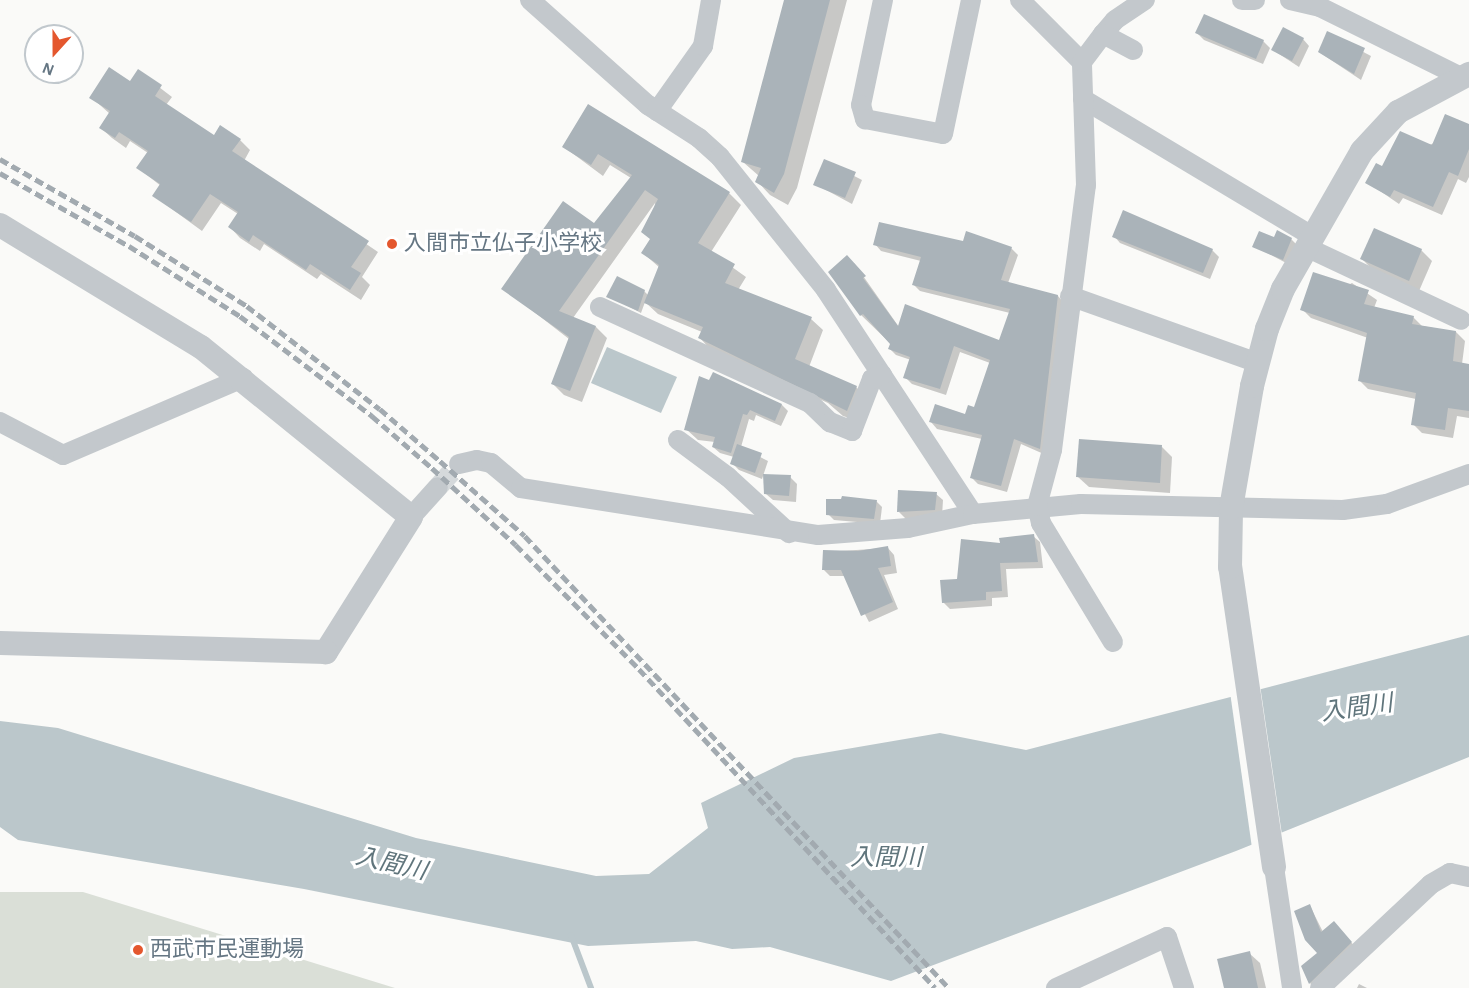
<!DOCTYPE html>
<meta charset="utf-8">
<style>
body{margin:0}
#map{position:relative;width:1469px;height:988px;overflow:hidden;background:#fafaf8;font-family:"Alegreya Sans","Noto Sans JP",sans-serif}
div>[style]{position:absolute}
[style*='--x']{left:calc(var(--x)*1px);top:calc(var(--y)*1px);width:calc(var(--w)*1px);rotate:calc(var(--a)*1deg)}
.green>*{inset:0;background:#dadfd7}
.water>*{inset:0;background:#bbc7cb}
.pier>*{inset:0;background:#fafaf8}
.shadow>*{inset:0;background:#0003}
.stream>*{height:6px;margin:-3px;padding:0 3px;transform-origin:3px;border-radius:3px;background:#bbc7cb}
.building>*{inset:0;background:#aab3b9}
.minor-tunnel>*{height:20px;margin-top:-10px;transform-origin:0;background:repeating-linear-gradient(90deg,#d5d9db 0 20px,transparent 0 30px)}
.minor>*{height:20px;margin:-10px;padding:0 10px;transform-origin:10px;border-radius:10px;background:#c3c8cc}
.tertiary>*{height:24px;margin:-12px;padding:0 12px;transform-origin:12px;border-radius:12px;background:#c3c8cc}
.rail>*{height:4.5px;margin-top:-2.25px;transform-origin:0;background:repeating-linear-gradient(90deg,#a2aab0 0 9px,transparent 0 13.5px)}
.dots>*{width:16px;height:16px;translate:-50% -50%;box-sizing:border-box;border:3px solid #fff;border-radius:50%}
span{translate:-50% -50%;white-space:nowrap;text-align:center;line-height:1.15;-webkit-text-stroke:6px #fff;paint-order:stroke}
.poi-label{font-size:22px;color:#657683}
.left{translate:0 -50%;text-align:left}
.water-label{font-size:24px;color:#60757c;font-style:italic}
.north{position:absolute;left:24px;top:24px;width:60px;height:60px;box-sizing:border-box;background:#fff;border:2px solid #c1c8cd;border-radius:50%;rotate:201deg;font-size:16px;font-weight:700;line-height:24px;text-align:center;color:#657683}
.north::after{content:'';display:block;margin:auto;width:21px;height:27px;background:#e4572e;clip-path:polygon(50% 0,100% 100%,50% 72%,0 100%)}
</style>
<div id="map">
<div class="green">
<div style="clip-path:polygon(0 892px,83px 892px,395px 988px,0 988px)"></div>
</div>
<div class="water">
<div style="clip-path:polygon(607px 347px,677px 377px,661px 413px,591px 383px)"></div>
<div style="clip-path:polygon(1469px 635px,1469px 757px,1236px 851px,891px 981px,770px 947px,732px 949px,696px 941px,588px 946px,304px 889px,18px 840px,0 827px,0 721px,58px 728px,416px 838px,596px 876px,649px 874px,708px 828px,701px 803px,794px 758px,940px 733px,1026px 750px)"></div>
</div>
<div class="pier">
<div style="clip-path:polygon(1260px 685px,1282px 835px,1252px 848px,1230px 692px)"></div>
</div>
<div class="shadow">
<div style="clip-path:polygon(786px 0,847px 0,797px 188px,788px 205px,770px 195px,757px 181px,759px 176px,743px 162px)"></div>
<div style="clip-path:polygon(1197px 33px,1263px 41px,1270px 48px,1263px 64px,1204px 40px)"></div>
<div style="clip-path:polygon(1327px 33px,1371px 56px,1361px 80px,1319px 52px)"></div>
<div style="clip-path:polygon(1303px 39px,1309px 46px,1299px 67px,1273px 50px)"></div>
<div style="clip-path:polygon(138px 71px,172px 97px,166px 105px,214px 137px,240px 140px,250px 150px,244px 161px,378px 252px,362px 277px,370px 285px,361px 300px,321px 274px,317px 279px,264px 244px,260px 251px,240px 238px,230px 227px,238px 214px,221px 203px,202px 231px,154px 196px,161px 186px,138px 168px,148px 153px,130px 141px,126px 148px,112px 138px,101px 128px,110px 114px,91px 97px,130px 83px)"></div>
<div style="clip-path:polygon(589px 106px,729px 193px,741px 205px,711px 252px,746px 277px,738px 290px,811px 319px,823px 330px,809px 367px,856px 387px,867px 398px,859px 421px,843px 416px,828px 403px,711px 350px,700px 338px,702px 332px,658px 314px,645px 302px,641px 313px,608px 296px,644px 291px,649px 296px,660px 268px,643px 253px,651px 240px,655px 203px,573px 318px,596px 327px,607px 338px,582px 402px,564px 395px,553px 384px,569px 339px,503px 288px,594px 225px,631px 178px,610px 165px,603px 176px,564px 147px)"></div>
<div style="clip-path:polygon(1469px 126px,1469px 177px,1466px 183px,1458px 179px,1442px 215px,1403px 198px,1399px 204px,1367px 182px,1382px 168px)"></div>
<div style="clip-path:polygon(825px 161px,862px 180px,852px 204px,815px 184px)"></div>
<div style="clip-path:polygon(1114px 236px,1212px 250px,1219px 257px,1210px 279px,1120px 243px)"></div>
<div style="clip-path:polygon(1274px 239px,1291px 239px,1298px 246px,1290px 265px,1254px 246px)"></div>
<div style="clip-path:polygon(964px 243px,1011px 248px,1018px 255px,1008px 283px,1058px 296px,1064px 303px,1046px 455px,1021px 444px,1007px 492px,978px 484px,971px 477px,982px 439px,937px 429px,931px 422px,966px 416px,975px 409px,990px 363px,960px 352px,946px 395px,912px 384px,905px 377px,911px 360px,896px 355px,890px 349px,891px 344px,861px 315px,854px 263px,899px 327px,1000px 342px,1010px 313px,920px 291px,913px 284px,921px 261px,881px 251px,875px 244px)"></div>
<div style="clip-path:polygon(1421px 250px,1432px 261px,1419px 291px,1373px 270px,1362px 259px)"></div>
<div style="clip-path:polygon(1352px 283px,1377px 300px,1374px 308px,1413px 317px,1422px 326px,1456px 332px,1465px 341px,1462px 364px,1469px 366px,1469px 418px,1457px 416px,1453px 438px,1422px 433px,1413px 424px,1416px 399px,1368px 389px,1359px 380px,1368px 338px,1311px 318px,1302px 309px)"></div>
<div style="clip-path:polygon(700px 378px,782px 405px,788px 411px,781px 426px,756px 415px,754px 421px,749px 419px,741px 447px,768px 461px,762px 479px,739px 470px,732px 463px,734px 457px,720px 453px,713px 447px,715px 442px,698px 440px,686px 429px)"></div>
<div style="clip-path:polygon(1162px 447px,1172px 457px,1170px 493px,1089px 487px,1078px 477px)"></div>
<div style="clip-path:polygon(790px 477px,797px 484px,796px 502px,773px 500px,766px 494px)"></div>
<div style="clip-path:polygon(936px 494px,943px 500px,942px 516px,906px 519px,899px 512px)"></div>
<div style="clip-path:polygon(876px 501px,882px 507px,880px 524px,834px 520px,828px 514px)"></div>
<div style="clip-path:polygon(1033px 536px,1040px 542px,1043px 568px,1006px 569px,1008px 597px,992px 598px,992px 606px,950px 609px,943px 602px,959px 580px,1001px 545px)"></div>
<div style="clip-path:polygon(888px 548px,894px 555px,897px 573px,884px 575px,898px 609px,869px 622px,845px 576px,830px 576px,823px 569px,824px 552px)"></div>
<div style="clip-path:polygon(1310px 906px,1323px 932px,1339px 928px,1356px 948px,1315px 988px,1310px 983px,1319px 954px)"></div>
<div style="clip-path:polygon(1249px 953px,1260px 963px,1266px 988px,1225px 988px)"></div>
<div style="clip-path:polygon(1359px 984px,1367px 988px,1357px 988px)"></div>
</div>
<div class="stream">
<div style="--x:571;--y:935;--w:57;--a:69.3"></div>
</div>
<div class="building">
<div style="clip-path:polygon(784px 0,830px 0,784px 174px,774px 193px,755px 182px,761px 168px,741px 162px)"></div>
<div style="clip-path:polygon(1204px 14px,1264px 40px,1256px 59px,1195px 33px)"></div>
<div style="clip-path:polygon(1283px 27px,1304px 38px,1292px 61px,1271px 50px)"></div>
<div style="clip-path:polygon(1327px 31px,1365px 48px,1354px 74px,1318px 52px)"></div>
<div style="clip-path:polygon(109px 67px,130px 81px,138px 69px,162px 85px,155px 96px,214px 135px,220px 125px,241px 139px,232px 151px,369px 241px,351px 267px,361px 273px,350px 290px,310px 264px,306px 270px,253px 235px,249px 242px,228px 227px,238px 212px,210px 194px,191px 222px,152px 196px,160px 184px,136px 168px,148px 151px,119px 132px,115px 138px,99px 128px,110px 111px,89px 98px)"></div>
<div style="clip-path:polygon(588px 104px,730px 192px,698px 243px,735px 264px,725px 283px,812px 317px,795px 359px,857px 386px,847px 411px,698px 338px,703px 327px,644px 303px,659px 265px,641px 253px,650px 239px,641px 232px,658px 199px,645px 190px,559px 311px,596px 326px,570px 391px,551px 384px,569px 337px,501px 289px,563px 201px,594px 223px,632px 175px,598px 154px,591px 165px,562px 147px)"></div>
<div style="clip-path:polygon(1445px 114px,1469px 124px,1469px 149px,1458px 176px,1449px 172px,1433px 207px,1394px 190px,1390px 197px,1365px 183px,1376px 163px,1382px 166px,1400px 131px,1432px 145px)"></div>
<div style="clip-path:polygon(824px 159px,856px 172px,845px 198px,813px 185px)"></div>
<div style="clip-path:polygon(1123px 210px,1213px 249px,1203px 273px,1112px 237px)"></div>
<div style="clip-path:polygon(879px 222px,963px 241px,966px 231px,1012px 247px,1001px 280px,1058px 295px,1040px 449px,1014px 439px,1001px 486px,970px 478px,982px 435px,929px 422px,935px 404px,965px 414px,968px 405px,974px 407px,990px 360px,954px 346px,940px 389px,903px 378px,910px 357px,888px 349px,890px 344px,863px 314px,860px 316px,828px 272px,847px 255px,866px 276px,863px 278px,898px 326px,905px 304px,999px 340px,1010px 309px,912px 285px,921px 257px,873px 245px)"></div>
<div style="clip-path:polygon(1374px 228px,1422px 249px,1409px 281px,1360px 259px)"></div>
<div style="clip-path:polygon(1277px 230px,1292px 238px,1283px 260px,1252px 247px,1259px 231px,1274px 237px)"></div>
<div style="clip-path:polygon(1313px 272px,1369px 290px,1364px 304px,1414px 316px,1412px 324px,1456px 331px,1453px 361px,1469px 364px,1469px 411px,1448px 408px,1445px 430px,1411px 425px,1416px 393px,1358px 381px,1367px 333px,1300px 310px)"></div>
<div style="clip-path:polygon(617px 276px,645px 290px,638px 311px,606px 297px)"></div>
<div style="clip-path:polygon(713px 372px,782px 404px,775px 421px,750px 410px,747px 415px,743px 414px,731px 453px,712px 447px,715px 437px,684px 430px,699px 376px,709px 380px)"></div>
<div style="clip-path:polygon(1079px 439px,1162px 445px,1160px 483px,1076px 477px)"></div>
<div style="clip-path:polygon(737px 444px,762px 453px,755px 473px,730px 464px)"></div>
<div style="clip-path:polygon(763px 474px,791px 475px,789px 496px,764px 494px)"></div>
<div style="clip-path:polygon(898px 490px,937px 492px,935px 510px,897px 512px)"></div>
<div style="clip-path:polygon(842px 496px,877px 500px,874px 519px,826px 515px,826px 499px,841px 499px)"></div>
<div style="clip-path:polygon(1034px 534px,1038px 562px,1000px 563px,1002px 591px,986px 592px,986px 600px,942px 603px,940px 580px,957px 579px,961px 539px,1000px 543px,999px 538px)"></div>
<div style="clip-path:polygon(888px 546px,891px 566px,878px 568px,893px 602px,861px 616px,841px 570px,822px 570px,823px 550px,858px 551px)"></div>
<div style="clip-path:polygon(1310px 904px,1321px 932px,1334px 921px,1352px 942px,1309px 984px,1301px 966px,1317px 953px,1305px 940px,1294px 911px)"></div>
<div style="clip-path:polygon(1250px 951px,1258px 988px,1224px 988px,1217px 959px)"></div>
</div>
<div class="minor-tunnel">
<div style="--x:438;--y:487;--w:31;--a:-48"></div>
</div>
<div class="minor">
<div style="--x:530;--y:0;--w:158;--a:41.7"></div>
<div style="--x:648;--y:105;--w:61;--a:32.9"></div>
<div style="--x:699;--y:138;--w:28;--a:42"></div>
<div style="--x:720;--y:157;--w:170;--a:51.4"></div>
<div style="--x:826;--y:290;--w:268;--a:56.7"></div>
<div style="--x:883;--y:0;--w:107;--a:101.8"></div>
<div style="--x:861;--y:105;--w:15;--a:74"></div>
<div style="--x:865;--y:119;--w:79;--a:10.9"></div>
<div style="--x:943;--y:134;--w:137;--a:-78.2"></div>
<div style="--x:1020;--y:0;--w:88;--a:45"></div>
<div style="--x:1242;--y:0;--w:13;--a:0"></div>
<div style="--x:1290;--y:0;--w:31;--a:13"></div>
<div style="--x:1320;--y:7;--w:160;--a:26.4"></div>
<div style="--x:1103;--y:34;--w:18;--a:-49"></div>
<div style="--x:1115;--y:20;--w:36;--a:-34"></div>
<div style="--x:1083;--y:99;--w:267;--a:30.9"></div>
<div style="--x:657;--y:111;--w:80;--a:-54.7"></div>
<div style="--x:703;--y:46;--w:47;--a:-80.1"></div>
<div style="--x:1306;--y:247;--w:171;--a:25.2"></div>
<div style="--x:1070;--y:296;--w:200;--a:19.6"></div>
<div style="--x:600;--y:307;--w:231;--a:24.6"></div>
<div style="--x:810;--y:403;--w:28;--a:44"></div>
<div style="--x:830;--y:422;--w:24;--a:22"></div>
<div style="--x:852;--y:431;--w:56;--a:-69"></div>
<div style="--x:872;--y:379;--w:11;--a:-22"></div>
<div style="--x:0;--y:422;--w:71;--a:27.6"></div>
<div style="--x:63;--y:455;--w:196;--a:-23.2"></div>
<div style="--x:678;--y:440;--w:62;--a:36.5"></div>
<div style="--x:728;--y:477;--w:83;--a:42.6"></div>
<div style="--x:459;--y:464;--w:18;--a:-13"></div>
<div style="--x:477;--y:460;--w:14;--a:12"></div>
<div style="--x:491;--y:463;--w:39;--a:40"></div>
<div style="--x:521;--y:488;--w:301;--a:9"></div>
<div style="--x:818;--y:535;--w:90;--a:-4.4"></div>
<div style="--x:908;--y:528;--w:66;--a:-12.2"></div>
<div style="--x:973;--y:514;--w:108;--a:-5.3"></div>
<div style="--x:1081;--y:504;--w:262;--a:1.3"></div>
<div style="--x:1343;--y:510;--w:44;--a:-7.8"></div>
<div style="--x:1387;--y:504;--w:87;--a:-20.1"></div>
<div style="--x:411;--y:517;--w:40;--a:-48"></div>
<div style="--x:1113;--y:642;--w:139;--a:-121.2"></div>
<div style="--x:1041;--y:523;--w:17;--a:-103"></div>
<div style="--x:1037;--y:506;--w:58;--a:-75"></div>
<div style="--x:1052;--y:450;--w:267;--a:-82.7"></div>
<div style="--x:1086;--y:185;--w:123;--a:-91.9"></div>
<div style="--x:1082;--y:62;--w:35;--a:-53"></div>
<div style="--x:1103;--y:34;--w:34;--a:28"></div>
<div style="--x:1274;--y:867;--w:122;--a:81.5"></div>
<div style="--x:1056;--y:988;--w:122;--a:-24.7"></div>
<div style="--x:1167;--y:937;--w:54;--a:71.6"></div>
<div style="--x:1320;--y:988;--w:152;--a:-43.1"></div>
<div style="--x:1431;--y:884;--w:22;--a:-30"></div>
<div style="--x:1450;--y:873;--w:19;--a:12"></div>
</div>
<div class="tertiary">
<div style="--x:0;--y:225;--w:235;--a:31.3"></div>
<div style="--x:201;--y:347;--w:270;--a:39"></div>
<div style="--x:411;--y:517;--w:160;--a:122.2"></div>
<div style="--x:326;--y:652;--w:326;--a:-178.4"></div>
<div style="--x:1274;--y:867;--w:303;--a:-98.3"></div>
<div style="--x:1230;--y:567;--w:59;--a:-89"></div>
<div style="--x:1231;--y:508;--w:124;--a:-80.2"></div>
<div style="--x:1252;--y:386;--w:59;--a:-75.3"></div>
<div style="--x:1267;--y:329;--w:43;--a:-68.2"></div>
<div style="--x:1283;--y:289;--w:159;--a:-60.2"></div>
<div style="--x:1362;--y:151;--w:53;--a:-47.3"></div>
<div style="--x:1398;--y:112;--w:81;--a:-28.2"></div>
</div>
<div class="rail">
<div style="--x:0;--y:159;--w:155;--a:29.7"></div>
<div style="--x:135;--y:236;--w:132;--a:32"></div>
<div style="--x:247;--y:306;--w:168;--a:37.8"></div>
<div style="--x:380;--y:409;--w:79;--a:40.9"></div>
<div style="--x:440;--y:461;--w:113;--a:41.4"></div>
<div style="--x:525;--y:536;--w:620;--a:46.83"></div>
<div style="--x:0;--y:173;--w:148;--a:29.5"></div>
<div style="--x:129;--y:246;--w:131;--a:32.2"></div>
<div style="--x:240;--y:316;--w:166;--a:37.1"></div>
<div style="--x:372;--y:416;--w:79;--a:40.9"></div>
<div style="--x:432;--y:468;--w:114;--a:42.5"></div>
<div style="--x:516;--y:545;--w:175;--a:45.2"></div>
<div style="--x:639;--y:669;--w:435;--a:47.1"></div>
</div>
<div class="dots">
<div style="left:392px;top:244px;background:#e4572e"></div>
<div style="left:138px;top:950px;background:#e4572e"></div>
</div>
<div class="poi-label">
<span class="left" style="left:404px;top:244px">入間市立仏子小学校</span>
<span class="left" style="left:150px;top:950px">西武市民運動場</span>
</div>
<div class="water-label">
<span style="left:1357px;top:709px;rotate:-8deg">入間川</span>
<span style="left:886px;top:859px">入間川</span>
<span style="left:391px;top:865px;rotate:13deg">入間川</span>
</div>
<div class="north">N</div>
</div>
